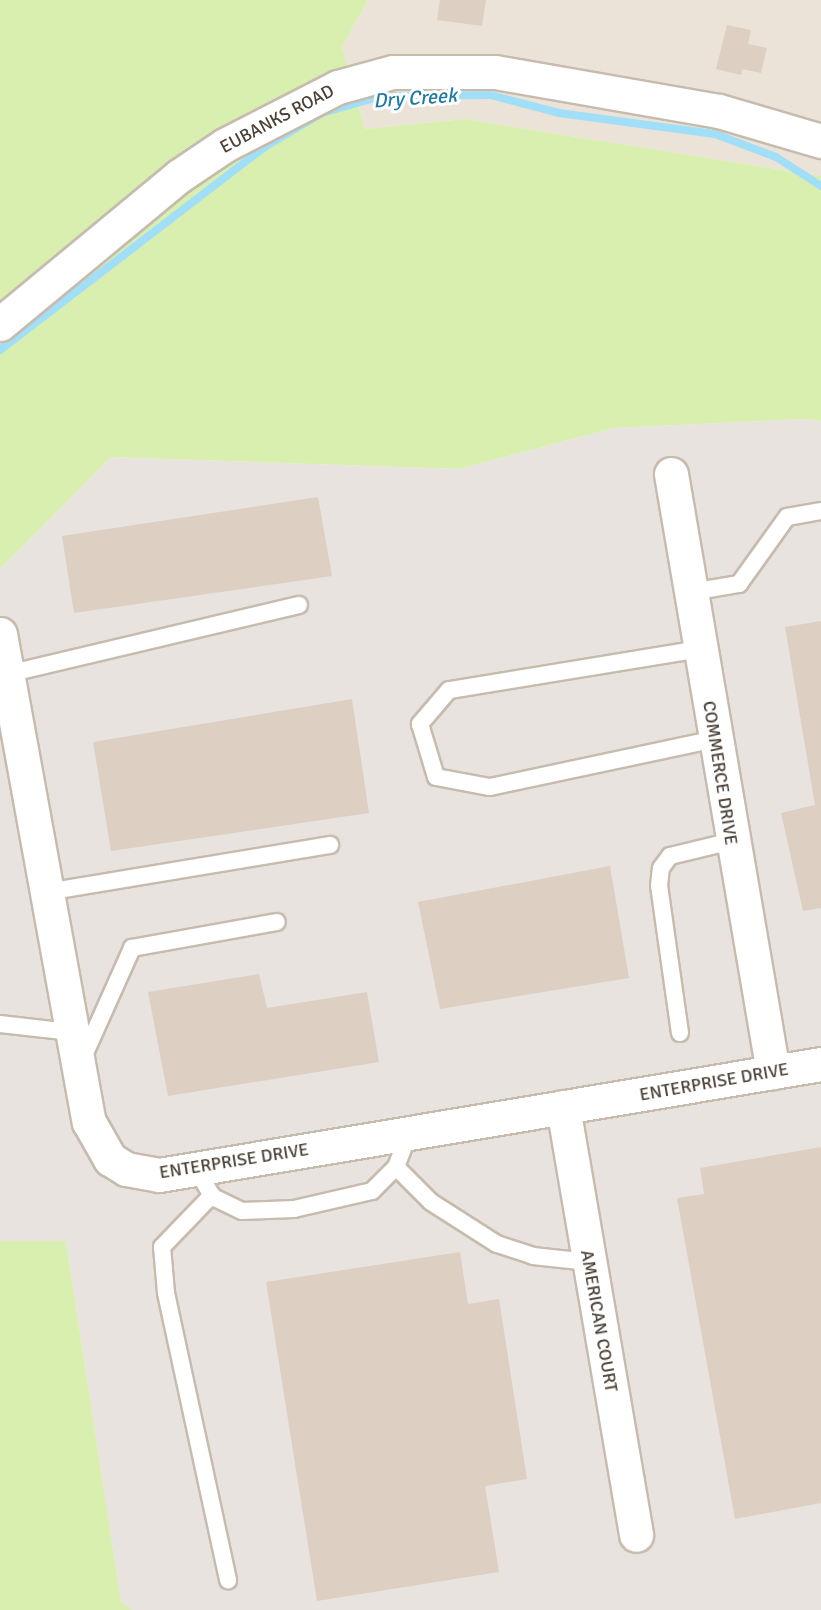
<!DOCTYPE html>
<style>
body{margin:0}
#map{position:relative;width:821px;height:1610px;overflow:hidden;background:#f7f2ea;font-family:Signika,sans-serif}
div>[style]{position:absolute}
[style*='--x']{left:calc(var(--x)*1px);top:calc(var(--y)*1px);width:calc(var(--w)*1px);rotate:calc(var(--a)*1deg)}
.residential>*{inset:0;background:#ebe3d8}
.industrial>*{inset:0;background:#e9e3df}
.green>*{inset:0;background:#d9efaf}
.stream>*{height:8px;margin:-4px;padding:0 4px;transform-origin:4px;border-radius:4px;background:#a1dff9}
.building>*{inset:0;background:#ddcfc1}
.roads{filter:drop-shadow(2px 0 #c7bbae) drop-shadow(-2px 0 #c7bbae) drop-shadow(0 2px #c7bbae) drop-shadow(0 -2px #c7bbae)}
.service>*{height:16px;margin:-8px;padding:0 8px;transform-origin:8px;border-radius:8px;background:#fff}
.minor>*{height:33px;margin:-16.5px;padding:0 16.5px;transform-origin:16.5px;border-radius:16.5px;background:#fff}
span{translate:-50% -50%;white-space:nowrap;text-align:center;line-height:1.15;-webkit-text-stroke:6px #fff;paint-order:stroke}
.street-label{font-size:18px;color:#4c4137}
.water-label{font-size:20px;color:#1f79a2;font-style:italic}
</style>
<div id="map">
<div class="residential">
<div style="clip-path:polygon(368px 0,821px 0,821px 176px,464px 119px,365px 129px,342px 47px)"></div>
</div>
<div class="industrial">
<div style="clip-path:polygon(806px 419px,821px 421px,821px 1610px,132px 1610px,121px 1603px,66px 1241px,0 1241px,0 569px,111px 457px,459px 469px,614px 428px)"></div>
</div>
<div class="green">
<div style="clip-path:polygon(0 0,368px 0,342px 47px,365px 129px,464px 119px,821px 176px,821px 421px,806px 419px,614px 428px,459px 469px,111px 457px,0 569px)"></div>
<div style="clip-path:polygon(0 1241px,66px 1241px,121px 1602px,132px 1610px,0 1610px)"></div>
</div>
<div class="stream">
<div style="--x:0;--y:350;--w:335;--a:-37.5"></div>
<div style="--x:266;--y:146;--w:65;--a:-30.5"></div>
<div style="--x:322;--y:113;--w:61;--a:-16.1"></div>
<div style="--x:381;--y:96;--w:109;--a:-0.5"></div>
<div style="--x:490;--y:95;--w:71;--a:14.6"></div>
<div style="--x:559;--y:113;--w:157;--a:7.7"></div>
<div style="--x:715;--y:134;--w:65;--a:20.7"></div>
<div style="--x:776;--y:157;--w:54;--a:32.8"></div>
</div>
<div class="building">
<div style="clip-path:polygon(440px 0,486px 0,482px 26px,437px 20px)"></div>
<div style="clip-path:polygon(727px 25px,751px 30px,748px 44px,767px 48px,761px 73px,742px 69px,741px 75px,716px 69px)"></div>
<div style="clip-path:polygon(318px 497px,332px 576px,74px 613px,62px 536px)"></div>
<div style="clip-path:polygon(821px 621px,821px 908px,803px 911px,781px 813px,815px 805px,785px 627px)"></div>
<div style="clip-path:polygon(352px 699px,369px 813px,111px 851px,93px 742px)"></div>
<div style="clip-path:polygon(610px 866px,629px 978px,440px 1009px,418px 902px)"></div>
<div style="clip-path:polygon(259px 974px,267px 1008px,367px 992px,379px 1062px,168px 1096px,148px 992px)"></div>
<div style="clip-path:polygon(821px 1147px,821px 1503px,735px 1519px,677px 1198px,704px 1194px,700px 1168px)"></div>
<div style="clip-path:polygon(460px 1252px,468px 1304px,499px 1299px,527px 1479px,485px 1486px,499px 1572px,317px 1601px,266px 1282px)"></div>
</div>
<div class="roads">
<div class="service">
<div style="--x:691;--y:592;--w:49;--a:-9.5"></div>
<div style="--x:739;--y:584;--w:82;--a:-54.4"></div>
<div style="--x:787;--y:517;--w:35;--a:-10"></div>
<div style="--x:700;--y:649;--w:254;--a:170.7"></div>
<div style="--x:449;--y:690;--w:45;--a:130.5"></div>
<div style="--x:420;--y:724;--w:55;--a:73.2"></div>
<div style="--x:436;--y:777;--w:55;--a:10.5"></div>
<div style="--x:490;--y:787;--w:230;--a:-12"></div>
<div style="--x:7;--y:674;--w:300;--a:-13.3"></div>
<div style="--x:46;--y:892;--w:288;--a:-9.4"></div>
<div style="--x:0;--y:1024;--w:70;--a:6.5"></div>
<div style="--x:680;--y:1033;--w:148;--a:-98.1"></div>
<div style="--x:659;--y:886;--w:18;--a:-84"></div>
<div style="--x:661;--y:868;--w:15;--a:-53"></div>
<div style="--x:670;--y:856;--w:64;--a:-13.6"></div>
<div style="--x:82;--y:1060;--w:123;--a:-65.9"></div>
<div style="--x:132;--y:948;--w:147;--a:-10.2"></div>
<div style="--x:396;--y:1167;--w:49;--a:45"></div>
<div style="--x:431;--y:1202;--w:78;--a:32.5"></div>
<div style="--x:497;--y:1244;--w:38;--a:18"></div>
<div style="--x:533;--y:1256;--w:56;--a:6.1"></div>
<div style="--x:196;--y:1169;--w:33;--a:59"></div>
<div style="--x:213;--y:1197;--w:32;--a:26"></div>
<div style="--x:242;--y:1211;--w:52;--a:-2.2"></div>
<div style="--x:294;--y:1209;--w:80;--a:-13"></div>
<div style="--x:372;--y:1191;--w:34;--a:-45"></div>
<div style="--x:396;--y:1167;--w:36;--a:-69"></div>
<div style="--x:212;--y:1195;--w:72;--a:133.9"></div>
<div style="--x:162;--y:1247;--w:46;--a:85"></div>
<div style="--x:166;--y:1293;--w:294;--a:77.8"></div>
</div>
<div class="minor">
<div style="--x:0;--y:324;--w:232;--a:-39.6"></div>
<div style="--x:179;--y:176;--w:55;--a:-34"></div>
<div style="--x:225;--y:145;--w:127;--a:-27.2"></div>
<div style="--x:338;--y:87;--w:57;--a:-15.3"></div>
<div style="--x:393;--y:72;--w:102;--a:0"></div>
<div style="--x:495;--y:72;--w:227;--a:9.9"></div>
<div style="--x:719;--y:111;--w:106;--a:16.4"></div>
<div style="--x:671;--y:474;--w:607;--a:80.32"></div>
<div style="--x:0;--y:634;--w:496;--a:79.7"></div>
<div style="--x:89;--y:1122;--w:43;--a:60.4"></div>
<div style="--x:110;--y:1159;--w:19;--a:32"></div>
<div style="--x:126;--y:1169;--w:34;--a:10"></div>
<div style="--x:159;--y:1175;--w:671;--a:-9.52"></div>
<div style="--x:563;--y:1107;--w:434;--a:80.3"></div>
</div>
</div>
<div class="street-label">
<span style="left:277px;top:119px;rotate:-28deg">EUBANKS ROAD</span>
<span style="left:720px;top:773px;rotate:81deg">COMMERCE DRIVE</span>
<span style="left:714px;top:1082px;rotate:-10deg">ENTERPRISE DRIVE</span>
<span style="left:234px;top:1161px;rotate:-9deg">ENTERPRISE DRIVE</span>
<span style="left:599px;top:1321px;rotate:80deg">AMERICAN COURT</span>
</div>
<div class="water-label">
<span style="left:415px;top:98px;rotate:-4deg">Dry Creek</span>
</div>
</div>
